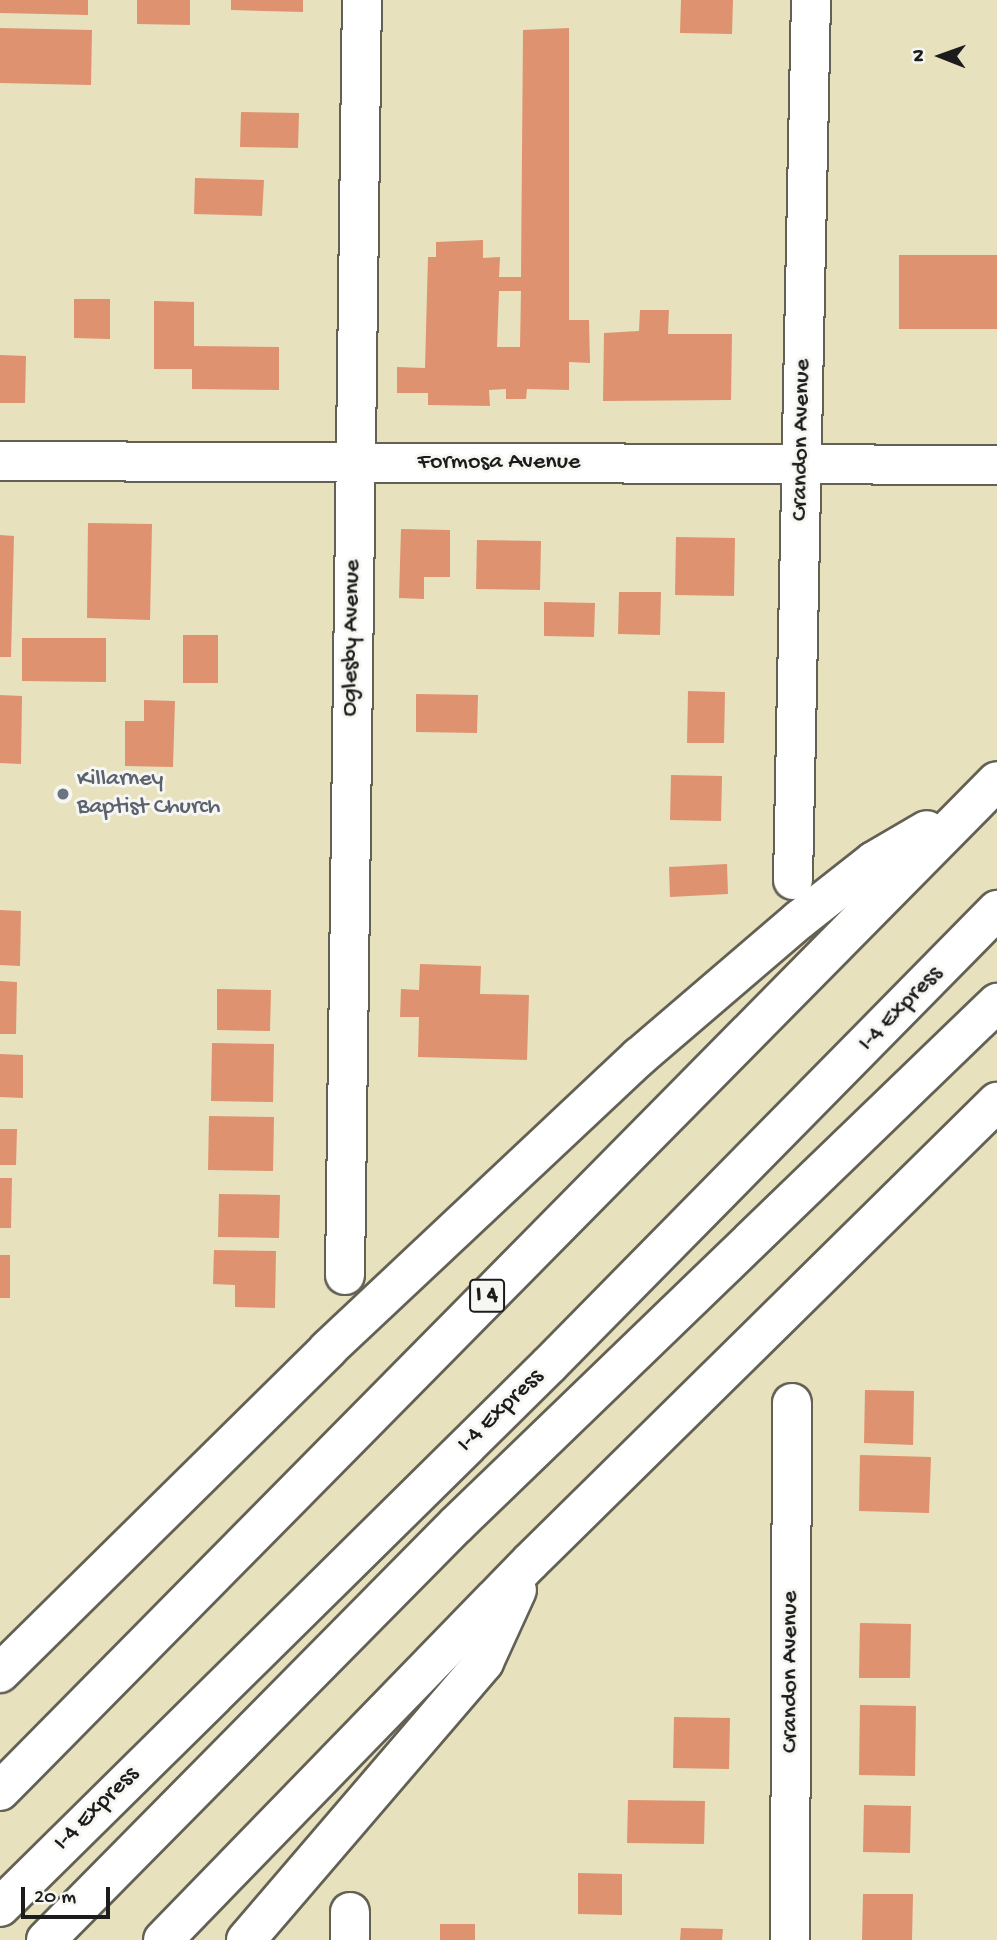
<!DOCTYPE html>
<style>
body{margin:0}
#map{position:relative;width:997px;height:1940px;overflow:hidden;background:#e7e1be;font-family:"Gochi Hand",sans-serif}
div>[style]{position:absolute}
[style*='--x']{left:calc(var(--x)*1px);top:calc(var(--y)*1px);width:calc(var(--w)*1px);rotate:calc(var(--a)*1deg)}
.building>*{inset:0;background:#df9270}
.roads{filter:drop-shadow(2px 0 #636155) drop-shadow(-2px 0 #636155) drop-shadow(0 2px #636155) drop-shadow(0 -2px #636155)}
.minor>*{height:38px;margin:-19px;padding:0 19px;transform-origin:19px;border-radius:19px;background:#fff}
.highway>*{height:38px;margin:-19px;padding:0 19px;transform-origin:19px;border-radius:19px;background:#fff}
.dots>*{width:19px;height:19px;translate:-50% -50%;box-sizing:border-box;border:4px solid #f6f6f2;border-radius:50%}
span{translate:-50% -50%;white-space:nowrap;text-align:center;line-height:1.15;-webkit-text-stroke:6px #f6f6f2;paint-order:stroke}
.shield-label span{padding:2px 5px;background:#f6f6f2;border:2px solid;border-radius:5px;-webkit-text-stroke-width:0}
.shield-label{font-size:23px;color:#1c1c1c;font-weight:700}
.street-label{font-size:24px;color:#1c1c1c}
.worship-label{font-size:24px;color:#5b616d}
.left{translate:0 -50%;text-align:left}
.north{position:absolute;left:906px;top:21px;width:70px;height:70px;-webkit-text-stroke:5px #f6f6f2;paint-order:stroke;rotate:271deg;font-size:19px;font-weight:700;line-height:28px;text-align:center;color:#1c1c1c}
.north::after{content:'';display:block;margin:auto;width:24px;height:32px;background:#1c1c1c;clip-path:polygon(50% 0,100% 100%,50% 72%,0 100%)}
.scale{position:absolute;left:21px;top:1887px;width:89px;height:32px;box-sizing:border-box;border:4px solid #1c1c1c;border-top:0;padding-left:9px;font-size:21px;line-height:24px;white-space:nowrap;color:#1c1c1c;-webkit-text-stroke:5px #f6f6f2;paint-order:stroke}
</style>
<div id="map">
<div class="building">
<div style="clip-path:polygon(0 0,88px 0,88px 15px,0 13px)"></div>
<div style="clip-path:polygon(137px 0,190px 0,190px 25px,137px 24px)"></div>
<div style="clip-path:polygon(231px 0,303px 0,303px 12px,231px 10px)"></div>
<div style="clip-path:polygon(681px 0,733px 0,732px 34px,680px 33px)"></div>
<div style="clip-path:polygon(0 28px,92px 30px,91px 85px,0 83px)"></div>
<div style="clip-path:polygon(evenodd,569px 28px,569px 320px,589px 320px,590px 363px,569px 362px,569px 390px,527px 389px,526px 399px,506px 399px,506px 389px,489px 390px,490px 406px,428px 405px,428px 393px,397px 393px,397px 367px,425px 368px,428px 257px,436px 257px,436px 242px,483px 240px,483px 258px,500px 257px,499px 277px,521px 277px,523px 30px,569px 28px,499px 291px,521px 291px,520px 347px,497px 347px,499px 291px)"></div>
<div style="clip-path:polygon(241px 112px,299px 113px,298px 148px,240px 147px)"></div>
<div style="clip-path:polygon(195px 178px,264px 180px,262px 216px,194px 214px)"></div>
<div style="clip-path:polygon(899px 255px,997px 255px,997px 329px,899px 329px)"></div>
<div style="clip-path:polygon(74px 299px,110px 299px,110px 339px,74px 338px)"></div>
<div style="clip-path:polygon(154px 301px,194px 302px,194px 346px,279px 347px,279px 390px,192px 389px,192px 369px,154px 369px)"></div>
<div style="clip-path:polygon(640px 310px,669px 310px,668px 334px,732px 334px,731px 400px,603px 401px,604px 333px,639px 331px)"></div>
<div style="clip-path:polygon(0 355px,26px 356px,25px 403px,0 403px)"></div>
<div style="clip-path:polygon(88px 523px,152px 524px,150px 620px,87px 618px)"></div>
<div style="clip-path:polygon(401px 529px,450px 530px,450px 577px,424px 577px,424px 599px,399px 598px)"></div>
<div style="clip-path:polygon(0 535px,14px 536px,11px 657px,0 657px)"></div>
<div style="clip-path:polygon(676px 537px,735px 538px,734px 596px,675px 595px)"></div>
<div style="clip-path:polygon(477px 540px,541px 541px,540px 590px,476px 589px)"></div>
<div style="clip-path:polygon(619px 592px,661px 592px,660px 635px,618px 634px)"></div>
<div style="clip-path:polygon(544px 602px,595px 603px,594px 637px,544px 636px)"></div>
<div style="clip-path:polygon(183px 635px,218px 635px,218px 683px,183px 683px)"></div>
<div style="clip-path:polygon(22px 638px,106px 638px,106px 682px,22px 681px)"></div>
<div style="clip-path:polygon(688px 691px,725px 692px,724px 743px,687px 743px)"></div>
<div style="clip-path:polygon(416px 694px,478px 695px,477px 733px,416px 732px)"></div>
<div style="clip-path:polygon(0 695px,22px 696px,21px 764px,0 763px)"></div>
<div style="clip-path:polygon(144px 700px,175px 701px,173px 767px,125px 766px,125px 721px,144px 721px)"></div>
<div style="clip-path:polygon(671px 775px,722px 776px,721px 821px,670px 820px)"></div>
<div style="clip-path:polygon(727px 864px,728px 894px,670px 897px,669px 867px)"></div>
<div style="clip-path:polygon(0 910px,21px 911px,20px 966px,0 965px)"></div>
<div style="clip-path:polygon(420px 964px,481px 966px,480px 994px,529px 995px,527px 1060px,418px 1057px,419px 1017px,400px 1017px,401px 989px,419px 990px)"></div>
<div style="clip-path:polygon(0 981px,17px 982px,16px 1034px,0 1034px)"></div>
<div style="clip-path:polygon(217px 989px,271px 990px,270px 1031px,217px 1030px)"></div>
<div style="clip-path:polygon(212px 1043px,274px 1044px,273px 1102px,211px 1101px)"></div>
<div style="clip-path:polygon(0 1054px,23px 1055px,23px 1098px,0 1097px)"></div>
<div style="clip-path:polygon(209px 1116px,274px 1117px,273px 1171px,208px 1170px)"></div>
<div style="clip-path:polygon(0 1129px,17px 1129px,16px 1165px,0 1165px)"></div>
<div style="clip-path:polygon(0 1178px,12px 1178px,11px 1228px,0 1228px)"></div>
<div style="clip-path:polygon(219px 1194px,280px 1195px,279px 1238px,218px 1237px)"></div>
<div style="clip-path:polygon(214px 1250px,276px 1251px,275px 1308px,235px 1307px,235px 1285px,213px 1284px)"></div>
<div style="clip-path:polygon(0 1255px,10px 1255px,10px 1298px,0 1298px)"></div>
<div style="clip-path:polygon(865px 1390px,914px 1391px,913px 1445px,864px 1443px)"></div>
<div style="clip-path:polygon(860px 1455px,931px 1457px,929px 1513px,859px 1511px)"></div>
<div style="clip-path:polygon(860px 1623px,911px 1624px,910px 1678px,859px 1678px)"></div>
<div style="clip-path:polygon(860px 1705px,916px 1706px,915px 1776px,859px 1775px)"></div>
<div style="clip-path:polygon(674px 1717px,730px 1718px,729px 1769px,673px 1768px)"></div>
<div style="clip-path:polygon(628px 1800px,705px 1801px,704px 1844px,627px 1843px)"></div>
<div style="clip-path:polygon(864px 1805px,911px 1806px,910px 1853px,863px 1852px)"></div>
<div style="clip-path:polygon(578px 1873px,622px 1874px,622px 1915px,578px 1914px)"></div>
<div style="clip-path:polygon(863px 1894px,913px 1894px,912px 1940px,862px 1940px)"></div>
<div style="clip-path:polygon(440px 1924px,475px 1924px,475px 1940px,440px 1940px)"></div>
<div style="clip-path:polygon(681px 1928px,723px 1929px,722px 1940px,680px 1940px)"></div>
</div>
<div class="roads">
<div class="minor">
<div style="--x:0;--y:461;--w:997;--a:0.23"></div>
<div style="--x:793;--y:880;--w:880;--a:-88.83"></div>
<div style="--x:345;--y:1275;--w:1275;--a:-89.24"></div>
<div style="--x:350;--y:1940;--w:28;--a:-90"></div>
<div style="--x:790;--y:1940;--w:537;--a:-89.79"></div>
</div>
<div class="highway">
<div style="--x:0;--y:1673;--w:461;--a:-44.6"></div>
<div style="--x:328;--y:1349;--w:427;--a:-43.2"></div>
<div style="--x:639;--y:1057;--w:211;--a:-40.6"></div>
<div style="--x:799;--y:920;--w:95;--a:-38.2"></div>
<div style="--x:874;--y:861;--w:61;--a:-30.3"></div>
<div style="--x:0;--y:1791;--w:1419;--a:-45.37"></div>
<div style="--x:0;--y:1907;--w:771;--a:-44.63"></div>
<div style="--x:549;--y:1365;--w:639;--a:-45.44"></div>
<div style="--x:46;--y:1940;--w:583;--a:-45.35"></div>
<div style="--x:456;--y:1525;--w:752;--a:-43.98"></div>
<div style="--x:163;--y:1940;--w:527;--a:-45.85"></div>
<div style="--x:530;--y:1562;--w:656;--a:-44.57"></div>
<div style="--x:246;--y:1940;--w:366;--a:-49.4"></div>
<div style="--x:484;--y:1662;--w:79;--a:-65.4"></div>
</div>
</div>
<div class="dots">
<div style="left:63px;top:794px;background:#6b7280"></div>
</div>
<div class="shield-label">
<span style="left:487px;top:1296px">I 4</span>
</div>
<div class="street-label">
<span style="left:802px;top:440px;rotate:-89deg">Crandon Avenue</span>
<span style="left:499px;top:463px">Formosa Avenue</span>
<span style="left:352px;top:638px;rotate:-89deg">Oglesby Avenue</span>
<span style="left:901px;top:1009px;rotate:-46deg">I-4 Express</span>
<span style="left:501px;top:1411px;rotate:-44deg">I-4 Express</span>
<span style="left:791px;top:1672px;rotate:-90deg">Crandon Avenue</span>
<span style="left:97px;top:1809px;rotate:-45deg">I-4 Express</span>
</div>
<div class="worship-label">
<span class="left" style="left:77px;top:794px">Killarney<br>Baptist Church</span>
</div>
<div class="north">N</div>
<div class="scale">20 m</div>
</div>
